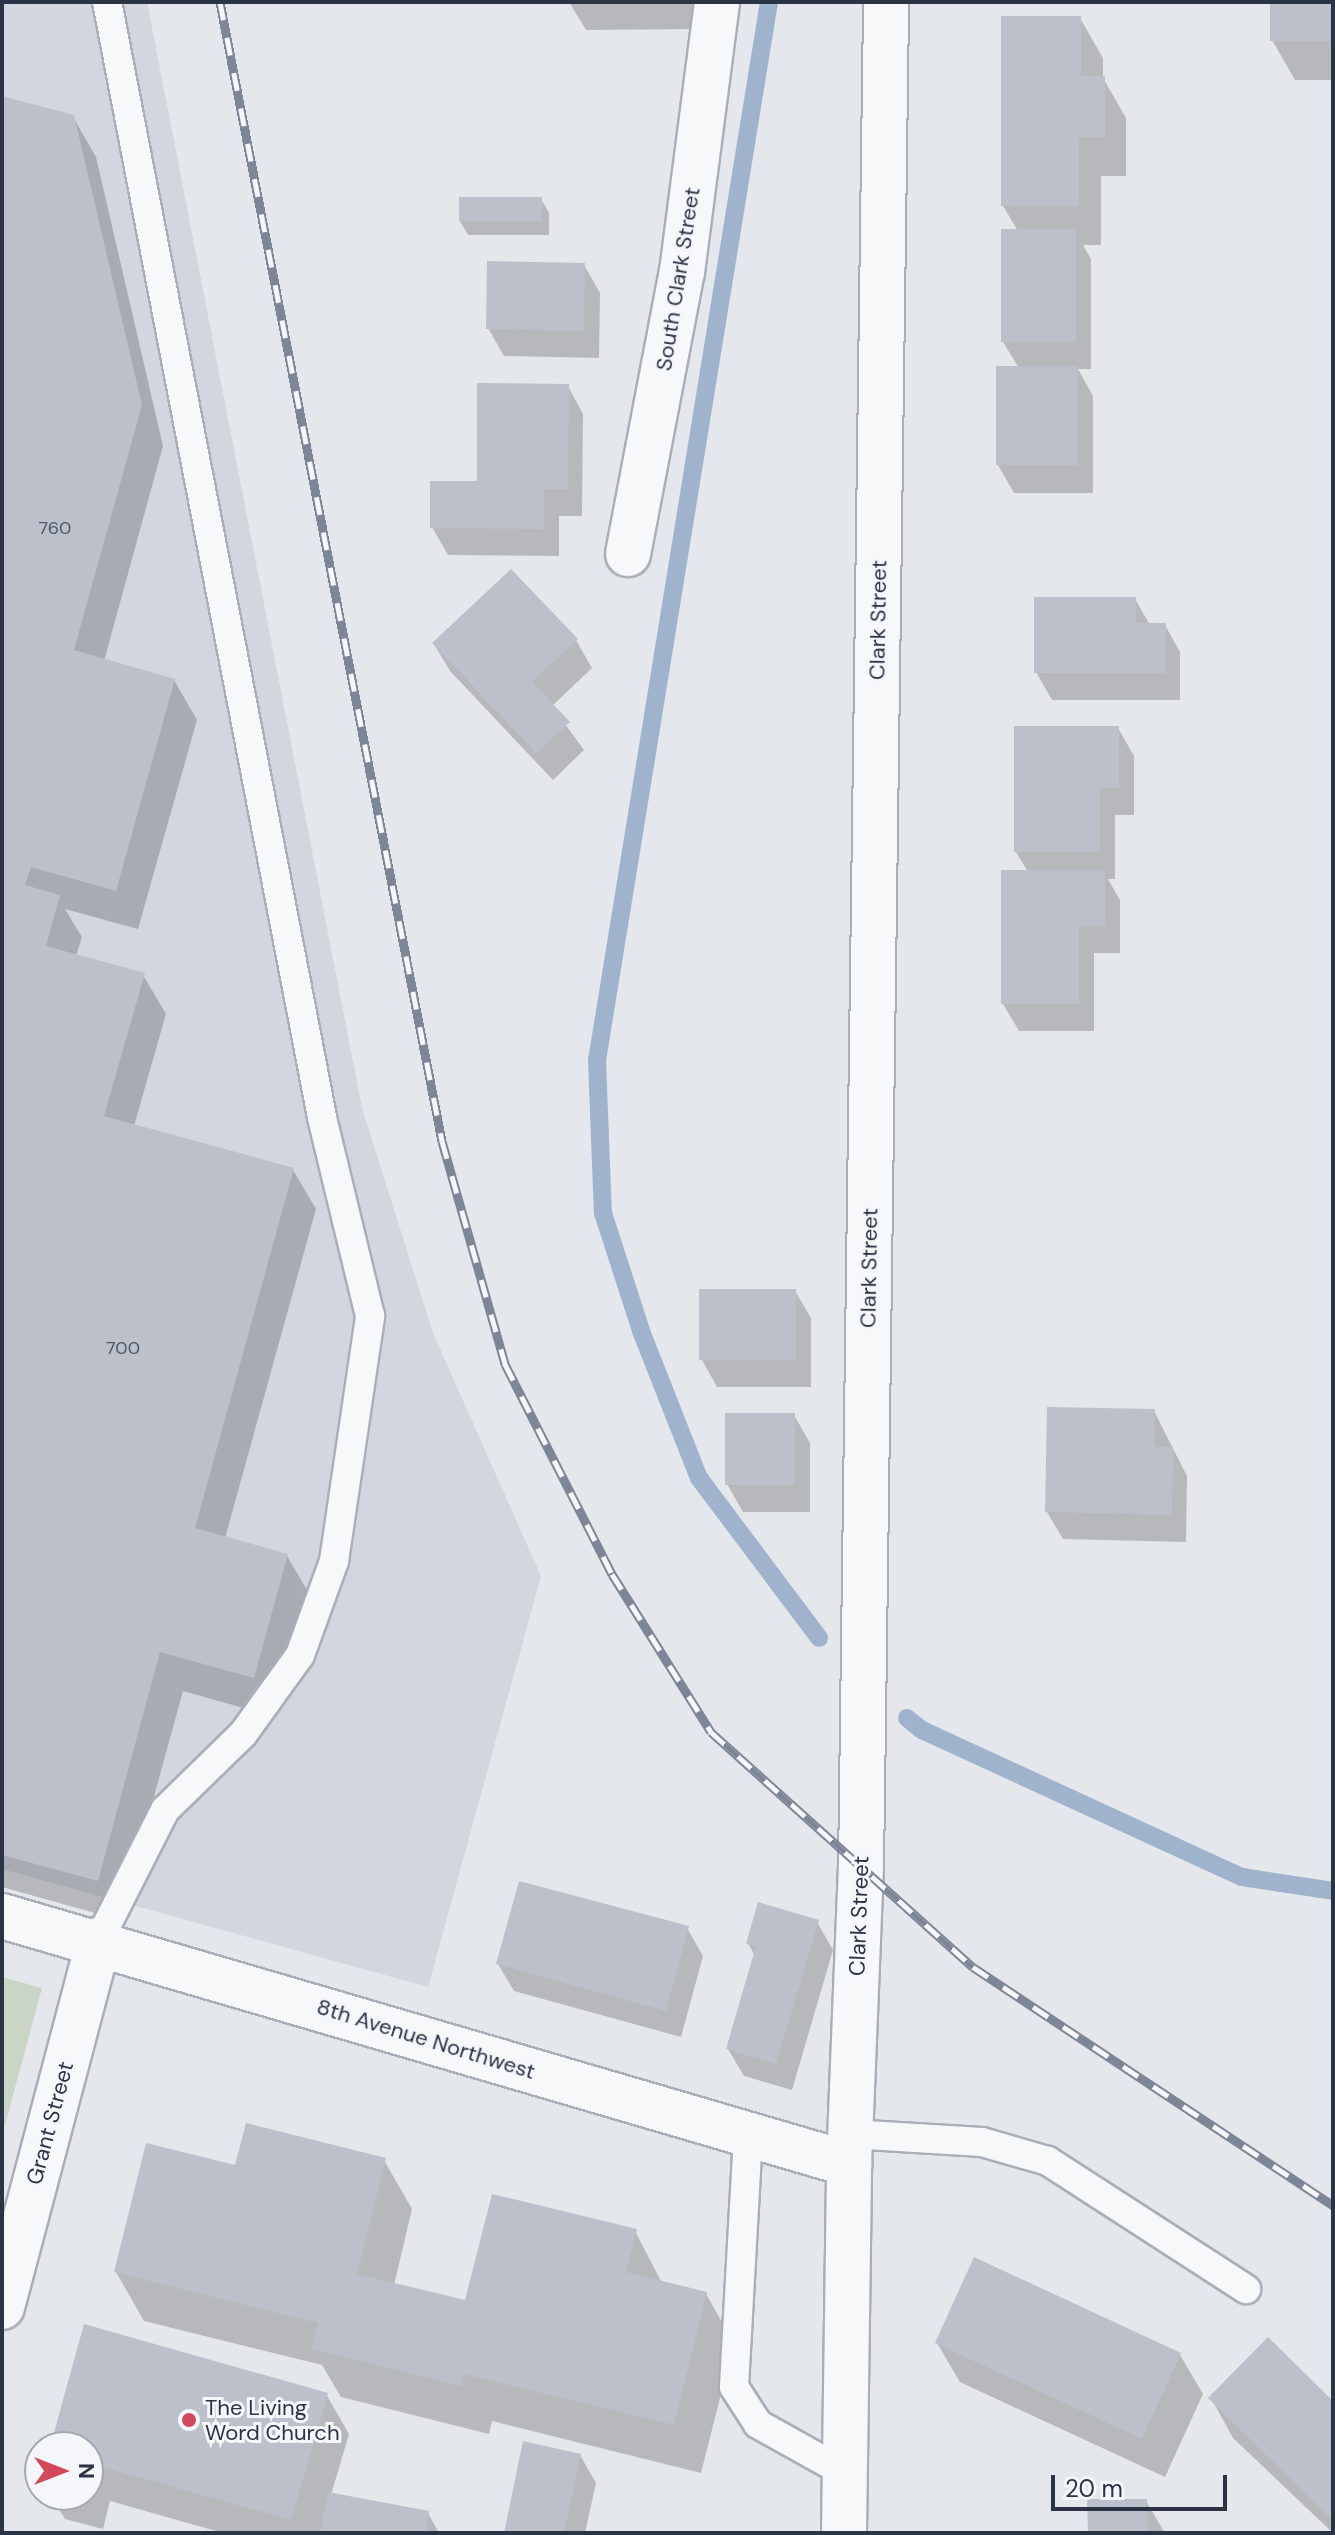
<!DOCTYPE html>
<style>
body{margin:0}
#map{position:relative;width:1335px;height:2535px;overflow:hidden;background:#e4e7ec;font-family:"DM Sans",sans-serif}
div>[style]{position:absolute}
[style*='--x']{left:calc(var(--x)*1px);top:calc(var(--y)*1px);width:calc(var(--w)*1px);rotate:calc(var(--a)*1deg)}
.built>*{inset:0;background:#d2d6de}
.green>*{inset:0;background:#c9d6c5}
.shadow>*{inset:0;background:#0003}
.stream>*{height:18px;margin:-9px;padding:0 9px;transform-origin:9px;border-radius:9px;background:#9fb4cc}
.building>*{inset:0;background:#bbc0ca}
.roads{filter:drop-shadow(2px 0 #a9aeb7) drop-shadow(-2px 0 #a9aeb7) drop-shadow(0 2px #a9aeb7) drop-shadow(0 -2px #a9aeb7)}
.lane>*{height:28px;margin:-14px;padding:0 14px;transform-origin:14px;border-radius:14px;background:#f7f8fa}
.street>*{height:44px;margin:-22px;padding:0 22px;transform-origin:22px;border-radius:22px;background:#f7f8fa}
.rail>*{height:9px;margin-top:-4.5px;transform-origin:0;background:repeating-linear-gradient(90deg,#f4f6f9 0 18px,#7d8696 0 36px);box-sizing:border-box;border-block:2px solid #7d8696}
.dots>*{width:22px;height:22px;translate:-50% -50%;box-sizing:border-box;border:4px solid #f4f6f9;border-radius:50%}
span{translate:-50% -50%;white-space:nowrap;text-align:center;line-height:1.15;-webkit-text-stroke:6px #f4f6f9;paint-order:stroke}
.number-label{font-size:18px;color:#4f5766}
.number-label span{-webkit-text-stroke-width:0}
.street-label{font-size:22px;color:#2b3445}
.poi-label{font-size:22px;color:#2b3445}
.left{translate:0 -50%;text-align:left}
.frame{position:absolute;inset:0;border:4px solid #2b3445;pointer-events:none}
.north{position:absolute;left:24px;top:2431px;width:80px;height:80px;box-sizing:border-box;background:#f4f6f9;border:2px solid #a4a8b1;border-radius:50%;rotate:90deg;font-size:22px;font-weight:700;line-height:32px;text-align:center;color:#2b3445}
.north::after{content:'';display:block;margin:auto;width:28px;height:36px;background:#d1495b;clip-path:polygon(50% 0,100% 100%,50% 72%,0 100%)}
.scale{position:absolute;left:1051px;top:2475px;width:176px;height:36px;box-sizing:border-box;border:4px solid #2b3445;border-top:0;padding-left:10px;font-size:24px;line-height:28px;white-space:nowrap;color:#2b3445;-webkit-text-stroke:6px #f4f6f9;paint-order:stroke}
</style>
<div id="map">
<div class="built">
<div style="clip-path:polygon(2px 2px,147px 2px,362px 1108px,433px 1333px,541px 1576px,428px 1987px,2px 1869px)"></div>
</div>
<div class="green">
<div style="clip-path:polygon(2px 1977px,42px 1988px,2px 2136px)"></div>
</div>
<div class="shadow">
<div style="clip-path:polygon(569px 2px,703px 2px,703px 29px,586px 30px)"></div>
<div style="clip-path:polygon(1272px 2px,1333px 2px,1333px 80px,1295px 80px,1272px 40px)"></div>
<div style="clip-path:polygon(1080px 18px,1103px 58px,1103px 78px,1126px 118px,1126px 176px,1101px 176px,1101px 245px,1083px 245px,1091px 259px,1091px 369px,1078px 369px,1093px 396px,1093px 493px,1014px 493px,998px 465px,1019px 368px,1003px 342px,1018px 231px,1003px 206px)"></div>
<div style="clip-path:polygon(2px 98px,73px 117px,96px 157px,163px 446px,104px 661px,174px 680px,197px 720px,138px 929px,65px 909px,82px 937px,76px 956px,143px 975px,166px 1014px,134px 1126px,293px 1170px,316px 1209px,225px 1538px,287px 1556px,310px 1595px,276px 1717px,183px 1691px,120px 1920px,2px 1887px)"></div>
<div style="clip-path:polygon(541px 199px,549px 213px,549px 235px,468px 235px,460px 221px)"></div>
<div style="clip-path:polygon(584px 265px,600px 293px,599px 358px,504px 356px,488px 328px)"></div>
<div style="clip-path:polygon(568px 386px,583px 414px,582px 516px,559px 516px,559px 556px,448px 555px,432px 527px)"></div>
<div style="clip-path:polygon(1135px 599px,1150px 625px,1165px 625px,1180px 652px,1180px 700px,1052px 700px,1036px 672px)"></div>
<div style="clip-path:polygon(576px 640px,592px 668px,552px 706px,584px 750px,553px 780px,450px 671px,434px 644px)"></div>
<div style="clip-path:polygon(1118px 728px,1134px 756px,1134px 815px,1115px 815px,1115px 879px,1108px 879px,1120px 900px,1120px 953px,1094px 953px,1094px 1031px,1019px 1031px,1003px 1004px,1028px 872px,1016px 852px)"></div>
<div style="clip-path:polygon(795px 1291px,811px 1318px,811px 1387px,717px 1387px,702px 1360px)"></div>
<div style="clip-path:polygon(1154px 1411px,1187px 1476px,1186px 1542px,1063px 1539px,1047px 1512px)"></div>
<div style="clip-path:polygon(794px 1415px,810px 1443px,810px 1512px,743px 1512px,727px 1484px)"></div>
<div style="clip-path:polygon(817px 1922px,833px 1950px,792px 2090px,744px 2076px,728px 2049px,755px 1956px,748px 1943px)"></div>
<div style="clip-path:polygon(687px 1928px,703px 1956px,681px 2037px,514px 1991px,498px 1964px)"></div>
<div style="clip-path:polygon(384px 2160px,412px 2209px,394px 2285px,467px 2303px,635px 2231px,662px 2283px,706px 2294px,734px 2343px,701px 2473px,492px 2421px,489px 2434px,341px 2397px,322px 2365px,144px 2321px,116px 2272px,237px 2167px)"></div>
<div style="clip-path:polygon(937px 2343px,1180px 2355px,1203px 2394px,1165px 2477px,960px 2382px)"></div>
<div style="clip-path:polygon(326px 2394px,349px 2434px,331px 2495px,428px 2513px,439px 2533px,223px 2533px,110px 2501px,103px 2529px,65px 2519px,51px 2495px,88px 2495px,88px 2447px,52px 2447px)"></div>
<div style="clip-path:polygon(1211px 2398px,1333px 2404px,1333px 2533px,1233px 2438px)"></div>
<div style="clip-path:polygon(580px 2455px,596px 2483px,585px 2533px,506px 2533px)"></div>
<div style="clip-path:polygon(1146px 2501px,1165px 2533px,1090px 2533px)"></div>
</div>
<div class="stream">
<div style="--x:769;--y:2;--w:1072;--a:99.23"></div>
<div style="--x:597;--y:1060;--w:153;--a:87.8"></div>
<div style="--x:603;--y:1213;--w:124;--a:72.1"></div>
<div style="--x:641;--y:1331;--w:158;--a:68.5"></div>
<div style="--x:699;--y:1478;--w:200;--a:53.1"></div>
<div style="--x:907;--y:1718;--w:19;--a:39"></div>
<div style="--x:922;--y:1730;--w:352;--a:24.7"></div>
<div style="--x:1242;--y:1877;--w:92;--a:8.7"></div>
</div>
<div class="building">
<div style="clip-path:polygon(1270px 2px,1333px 2px,1333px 41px,1270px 41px)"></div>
<div style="clip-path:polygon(1001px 16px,1081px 16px,1081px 76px,1105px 76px,1105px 137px,1079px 137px,1079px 206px,1001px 206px)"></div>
<div style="clip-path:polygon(2px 96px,74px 115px,142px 405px,74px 650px,175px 679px,116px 891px,31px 867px,25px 885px,60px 895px,46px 946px,145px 973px,104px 1116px,294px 1168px,195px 1528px,288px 1554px,254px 1678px,160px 1652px,98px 1881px,2px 1855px)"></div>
<div style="clip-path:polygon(459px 197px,542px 197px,542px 221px,459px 221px)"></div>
<div style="clip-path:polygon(1001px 229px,1076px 229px,1076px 342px,1001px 342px)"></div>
<div style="clip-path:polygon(487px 261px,585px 263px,584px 331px,486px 329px)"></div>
<div style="clip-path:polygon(996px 366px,1078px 366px,1078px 465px,996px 465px)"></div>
<div style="clip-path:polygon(477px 383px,569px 384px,568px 489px,544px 489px,544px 529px,430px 528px,430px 481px,477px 481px)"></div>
<div style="clip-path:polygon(511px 569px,578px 639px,532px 682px,570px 722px,536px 753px,432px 643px)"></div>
<div style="clip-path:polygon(1034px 597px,1136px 597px,1136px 623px,1166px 623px,1166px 673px,1034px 673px)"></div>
<div style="clip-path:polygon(1014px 726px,1119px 726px,1119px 788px,1100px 788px,1100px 852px,1014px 852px)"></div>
<div style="clip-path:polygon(1001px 870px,1105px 870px,1105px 926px,1079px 926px,1079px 1004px,1001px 1004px)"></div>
<div style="clip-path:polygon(699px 1289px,796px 1289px,796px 1360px,699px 1360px)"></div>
<div style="clip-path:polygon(1047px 1407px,1155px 1409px,1155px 1447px,1173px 1447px,1172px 1515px,1045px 1512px)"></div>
<div style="clip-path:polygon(725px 1413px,795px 1413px,795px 1485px,725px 1485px)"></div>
<div style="clip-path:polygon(519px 1881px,689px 1926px,666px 2011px,496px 1964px)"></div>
<div style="clip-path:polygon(758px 1902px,819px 1920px,776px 2064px,726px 2049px,756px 1946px,746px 1944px)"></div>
<div style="clip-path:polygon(246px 2123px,386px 2158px,357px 2274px,465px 2300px,492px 2194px,637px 2229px,626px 2272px,707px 2292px,674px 2425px,464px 2374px,461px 2386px,311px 2349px,318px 2323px,114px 2272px,146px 2143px,235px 2165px)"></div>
<div style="clip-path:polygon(974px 2257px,1181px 2353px,1142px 2439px,935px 2343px)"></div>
<div style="clip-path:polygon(84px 2324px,328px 2393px,291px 2520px,88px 2463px,88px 2447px,50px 2447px)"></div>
<div style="clip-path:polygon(1268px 2337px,1333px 2401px,1333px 2521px,1208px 2398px)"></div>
<div style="clip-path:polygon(523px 2441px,581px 2454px,564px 2533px,504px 2533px)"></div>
<div style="clip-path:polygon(328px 2492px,429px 2511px,425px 2533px,320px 2533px)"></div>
<div style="clip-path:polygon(1087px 2499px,1147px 2499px,1148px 2533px,1088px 2533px)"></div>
</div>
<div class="roads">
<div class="lane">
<div style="--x:99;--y:1940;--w:146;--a:-63.1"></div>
<div style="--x:165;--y:1810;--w:109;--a:-44.3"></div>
<div style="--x:243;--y:1734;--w:97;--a:-54.2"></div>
<div style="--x:300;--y:1655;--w:100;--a:-70.1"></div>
<div style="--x:334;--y:1561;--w:248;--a:-81.6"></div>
<div style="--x:370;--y:1316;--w:205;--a:-103.6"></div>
<div style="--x:322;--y:1117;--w:1136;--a:-100.91"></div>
<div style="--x:850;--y:2134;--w:132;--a:3.5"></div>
<div style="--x:982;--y:2142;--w:69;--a:16.1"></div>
<div style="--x:1048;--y:2161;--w:236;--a:32.9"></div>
<div style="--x:748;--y:2136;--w:251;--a:93.2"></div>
<div style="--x:734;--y:2387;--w:44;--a:57"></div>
<div style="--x:758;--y:2424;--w:98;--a:29.2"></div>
</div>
<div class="street">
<div style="--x:628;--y:554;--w:287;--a:-79.2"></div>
<div style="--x:682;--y:272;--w:272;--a:-82.6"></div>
<div style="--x:2;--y:1916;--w:883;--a:16.32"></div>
<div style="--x:2;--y:2307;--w:380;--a:-75.2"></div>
<div style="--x:844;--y:2533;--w:369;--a:-89.2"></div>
<div style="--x:849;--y:2164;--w:296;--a:-87.7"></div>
<div style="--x:861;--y:1868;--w:1866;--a:-89.23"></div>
</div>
</div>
<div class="rail">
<div style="--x:220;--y:2;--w:1160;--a:78.97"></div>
<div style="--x:442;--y:1141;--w:232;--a:74.2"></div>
<div style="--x:505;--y:1364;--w:236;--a:63"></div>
<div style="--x:612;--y:1574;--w:186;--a:57.9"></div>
<div style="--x:711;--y:1732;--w:352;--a:41.9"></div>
<div style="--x:973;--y:1967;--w:432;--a:33.5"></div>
</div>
<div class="dots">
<div style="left:189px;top:2420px;background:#d1495b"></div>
</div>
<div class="number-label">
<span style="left:55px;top:528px">760</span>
<span style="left:123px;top:1348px">700</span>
</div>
<div class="street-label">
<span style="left:678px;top:279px;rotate:-81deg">South Clark Street</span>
<span style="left:878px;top:620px;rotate:-89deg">Clark Street</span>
<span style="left:869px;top:1268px;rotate:-89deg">Clark Street</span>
<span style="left:859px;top:1916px;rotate:-88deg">Clark Street</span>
<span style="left:426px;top:2039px;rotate:17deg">8th Avenue Northwest</span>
<span style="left:50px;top:2123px;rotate:-75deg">Grant Street</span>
</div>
<div class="poi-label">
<span class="left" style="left:205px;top:2420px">The Living<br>Word Church</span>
</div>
<div class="frame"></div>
<div class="north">N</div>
<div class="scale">20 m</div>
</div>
